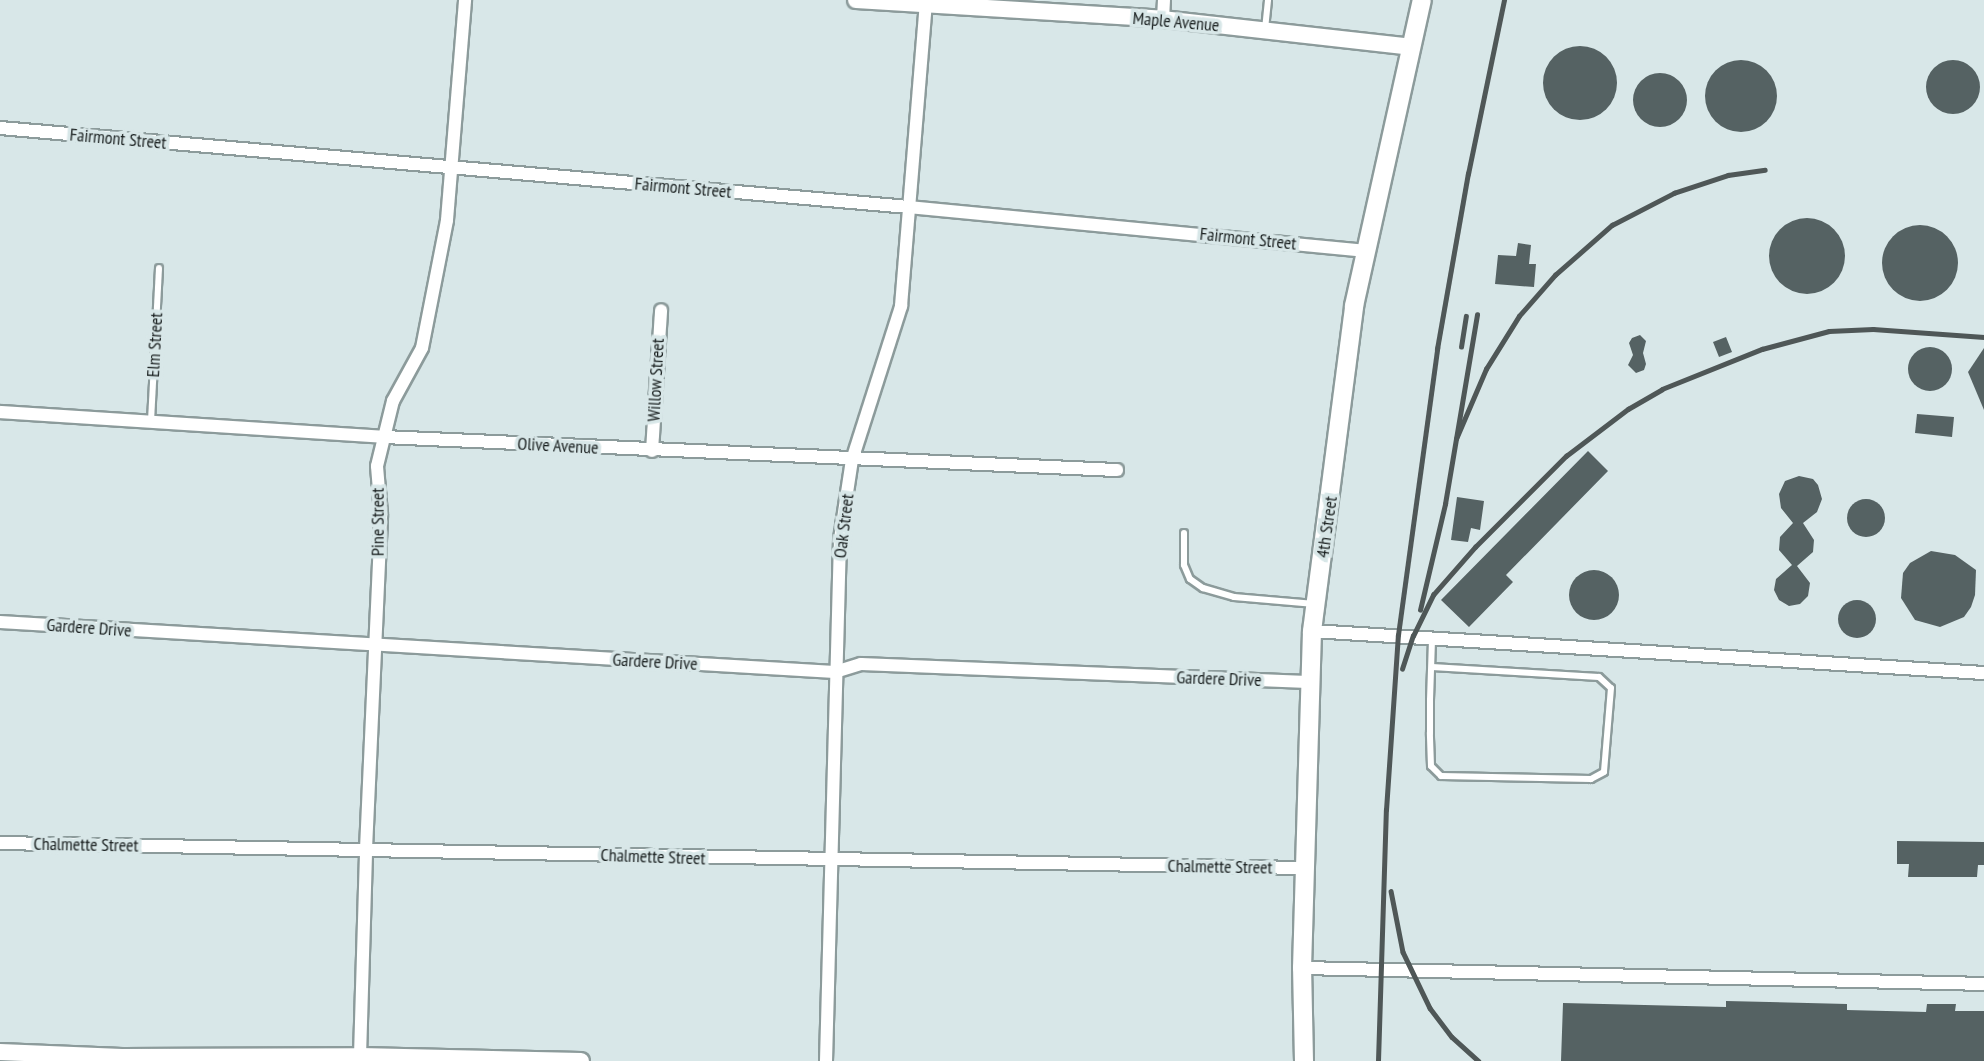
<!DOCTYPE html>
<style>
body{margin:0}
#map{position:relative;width:1984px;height:1061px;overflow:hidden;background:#d8e7e8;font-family:"PT Sans Narrow",sans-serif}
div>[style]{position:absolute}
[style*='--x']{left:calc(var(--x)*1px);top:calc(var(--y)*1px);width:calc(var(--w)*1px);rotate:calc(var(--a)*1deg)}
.building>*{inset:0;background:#556263}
.round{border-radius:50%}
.roads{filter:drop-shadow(2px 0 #8c9b9b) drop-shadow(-2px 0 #8c9b9b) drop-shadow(0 2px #8c9b9b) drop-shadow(0 -2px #8c9b9b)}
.service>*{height:6px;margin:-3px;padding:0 3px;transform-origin:3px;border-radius:3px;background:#fff}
.minor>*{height:12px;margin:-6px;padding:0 6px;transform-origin:6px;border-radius:6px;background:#fff}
.tertiary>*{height:16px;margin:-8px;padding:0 8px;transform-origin:8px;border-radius:8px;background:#fff}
.secondary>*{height:18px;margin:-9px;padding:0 9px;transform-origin:9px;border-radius:9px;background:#fff}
.rail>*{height:4.5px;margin:-2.25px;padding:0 2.25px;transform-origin:2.25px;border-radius:2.25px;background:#4f5757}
span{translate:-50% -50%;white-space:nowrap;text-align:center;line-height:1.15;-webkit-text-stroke:7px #d8e7e8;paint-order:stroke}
.street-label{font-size:18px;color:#181e1e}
</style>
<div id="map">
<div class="building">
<div class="round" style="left:1543px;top:46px;width:74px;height:74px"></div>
<div class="round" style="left:1705px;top:60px;width:72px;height:72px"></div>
<div class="round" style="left:1926px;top:60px;width:54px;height:54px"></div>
<div class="round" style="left:1633px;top:73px;width:54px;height:54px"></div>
<div class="round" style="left:1769px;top:218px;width:76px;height:76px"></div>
<div class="round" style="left:1882px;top:225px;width:76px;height:76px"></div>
<div style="clip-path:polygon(1518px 243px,1531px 245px,1529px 264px,1536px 264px,1534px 287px,1495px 284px,1498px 255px,1516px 256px)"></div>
<div style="clip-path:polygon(1640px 335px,1646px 341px,1643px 353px,1646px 364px,1644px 370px,1636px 373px,1628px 365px,1633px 355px,1629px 343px,1632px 338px)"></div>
<div style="clip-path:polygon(1726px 337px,1732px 352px,1719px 357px,1713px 342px)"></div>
<div class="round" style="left:1908px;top:347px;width:44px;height:44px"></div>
<div style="clip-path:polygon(1984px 348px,1984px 410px,1968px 372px)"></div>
<div style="clip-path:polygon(1917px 414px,1954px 417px,1952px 437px,1915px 433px)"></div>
<div style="clip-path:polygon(1588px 451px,1608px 471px,1506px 575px,1513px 582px,1469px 627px,1441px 600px)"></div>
<div style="clip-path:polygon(1799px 476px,1813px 479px,1818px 485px,1822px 499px,1817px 512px,1803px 523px,1814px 540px,1813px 552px,1797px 566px,1810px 583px,1808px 596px,1800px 604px,1789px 606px,1779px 600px,1774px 590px,1776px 579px,1792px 565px,1779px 550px,1780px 537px,1793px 523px,1781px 508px,1779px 494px,1785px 481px)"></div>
<div style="clip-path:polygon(1457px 497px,1484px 501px,1480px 530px,1471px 528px,1468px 542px,1451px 540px)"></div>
<div class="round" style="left:1847px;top:499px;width:38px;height:38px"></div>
<div style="clip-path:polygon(1931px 551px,1955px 555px,1976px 570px,1975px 595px,1971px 607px,1964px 617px,1940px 627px,1915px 620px,1901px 598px,1903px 573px,1910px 563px)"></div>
<div class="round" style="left:1569px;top:570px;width:50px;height:50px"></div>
<div class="round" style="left:1838px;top:600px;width:38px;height:38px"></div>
<div style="clip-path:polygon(1897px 841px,1984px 842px,1984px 865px,1978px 865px,1977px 877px,1908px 877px,1909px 864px,1897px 864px)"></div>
<div style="clip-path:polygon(1726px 1001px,1847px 1004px,1847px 1010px,1926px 1012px,1927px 1004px,1956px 1004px,1955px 1011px,1984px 1011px,1984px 1061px,1561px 1061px,1563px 1003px,1726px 1007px)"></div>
</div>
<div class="roads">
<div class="service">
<div style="--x:1265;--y:29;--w:29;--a:-84"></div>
<div style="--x:151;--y:421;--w:153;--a:-87"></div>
<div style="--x:1184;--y:533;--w:32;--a:90"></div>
<div style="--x:1184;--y:565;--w:15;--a:67"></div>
<div style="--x:1190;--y:579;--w:16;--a:35"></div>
<div style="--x:1203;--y:588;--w:32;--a:16"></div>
<div style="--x:1234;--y:597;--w:81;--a:4.9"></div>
<div style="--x:1432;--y:667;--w:167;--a:3.4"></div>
<div style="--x:1599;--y:677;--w:16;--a:43"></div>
<div style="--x:1611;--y:688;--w:84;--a:94.8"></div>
<div style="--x:1604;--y:772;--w:15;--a:152"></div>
<div style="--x:1591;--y:779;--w:150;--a:-178.9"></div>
<div style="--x:1441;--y:776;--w:14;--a:-135"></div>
<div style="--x:1431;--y:766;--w:33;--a:-92"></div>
<div style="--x:1430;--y:733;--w:33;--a:-90"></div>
<div style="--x:1430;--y:700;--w:61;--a:-88.1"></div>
</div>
<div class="minor">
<div style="--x:1163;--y:19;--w:19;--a:-87"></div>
<div style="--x:0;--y:128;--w:912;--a:4.97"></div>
<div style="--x:909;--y:207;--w:459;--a:5.5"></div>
<div style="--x:0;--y:412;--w:385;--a:3.7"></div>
<div style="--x:384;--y:437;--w:734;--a:2.58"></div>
<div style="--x:652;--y:451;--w:141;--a:-86.3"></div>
<div style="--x:0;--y:622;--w:836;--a:3.43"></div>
<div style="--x:835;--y:672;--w:27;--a:-17"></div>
<div style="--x:861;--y:664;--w:447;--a:2.3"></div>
<div style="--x:1312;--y:631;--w:673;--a:3.58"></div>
<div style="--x:0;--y:843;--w:1306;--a:1.1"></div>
<div style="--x:1302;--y:968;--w:682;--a:1.34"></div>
<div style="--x:360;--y:1056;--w:207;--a:-88.3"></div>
<div style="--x:366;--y:849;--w:335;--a:-87.4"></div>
<div style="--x:381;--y:514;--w:48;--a:-94.8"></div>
<div style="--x:377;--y:466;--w:67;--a:-76.2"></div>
<div style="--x:393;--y:401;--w:60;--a:-61.3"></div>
<div style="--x:422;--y:348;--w:130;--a:-78.9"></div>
<div style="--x:447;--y:220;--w:221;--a:-85.3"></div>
<div style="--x:826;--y:1061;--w:522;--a:-88.46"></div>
<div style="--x:840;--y:539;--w:80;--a:-81.4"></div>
<div style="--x:852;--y:460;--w:162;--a:-72.3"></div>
<div style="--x:901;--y:306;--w:307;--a:-85.3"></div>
</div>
<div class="tertiary">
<div style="--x:856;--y:0;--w:308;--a:3.5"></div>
<div style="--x:1163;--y:19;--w:250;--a:6.4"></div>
<div style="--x:0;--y:1052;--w:122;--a:2.3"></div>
<div style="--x:122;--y:1057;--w:238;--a:-0.2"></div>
<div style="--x:360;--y:1056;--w:221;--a:1.3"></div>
</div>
<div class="secondary">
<div style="--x:1304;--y:1061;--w:93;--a:-91.2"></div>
<div style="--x:1302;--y:968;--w:337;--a:-88.3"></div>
<div style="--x:1312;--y:631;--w:328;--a:-82.6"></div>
<div style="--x:1354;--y:306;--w:313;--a:-77.5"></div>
</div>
</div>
<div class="rail">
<div style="--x:1461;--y:347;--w:31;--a:-81"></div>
<div style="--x:1456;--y:439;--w:76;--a:-66.8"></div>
<div style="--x:1486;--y:369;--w:62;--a:-58.1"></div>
<div style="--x:1519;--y:316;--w:55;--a:-48.7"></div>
<div style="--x:1555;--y:275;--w:76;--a:-41.3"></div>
<div style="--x:1612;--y:225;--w:70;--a:-27.3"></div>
<div style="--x:1674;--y:193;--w:57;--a:-18.4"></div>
<div style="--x:1728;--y:175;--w:37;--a:-8"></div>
<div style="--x:1420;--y:610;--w:109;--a:-76.7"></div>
<div style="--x:1445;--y:504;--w:192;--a:-80.4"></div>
<div style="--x:1402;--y:669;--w:35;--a:-72"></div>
<div style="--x:1413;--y:636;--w:46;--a:-64"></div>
<div style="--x:1433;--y:595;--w:64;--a:-48.8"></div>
<div style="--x:1475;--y:547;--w:129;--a:-45"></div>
<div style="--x:1566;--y:456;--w:78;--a:-37.2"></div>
<div style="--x:1628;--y:409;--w:39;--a:-30"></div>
<div style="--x:1662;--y:389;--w:108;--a:-21.8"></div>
<div style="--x:1762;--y:349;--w:69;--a:-15"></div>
<div style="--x:1829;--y:331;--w:44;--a:-2.6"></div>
<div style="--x:1873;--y:329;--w:111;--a:4.1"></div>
<div style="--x:1391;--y:891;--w:62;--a:78.9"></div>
<div style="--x:1403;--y:952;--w:62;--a:64.3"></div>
<div style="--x:1430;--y:1008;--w:36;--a:53"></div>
<div style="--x:1452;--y:1037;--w:36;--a:42"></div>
<div style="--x:1378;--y:1061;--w:251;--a:-88.2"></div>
<div style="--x:1386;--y:810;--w:175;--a:-86.1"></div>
<div style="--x:1398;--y:635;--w:289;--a:-82.2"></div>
<div style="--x:1437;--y:349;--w:178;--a:-80"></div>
<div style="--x:1468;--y:174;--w:178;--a:-78.3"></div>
</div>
<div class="street-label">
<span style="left:1176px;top:22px;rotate:5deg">Maple Avenue</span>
<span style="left:118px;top:139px;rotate:5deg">Fairmont Street</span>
<span style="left:683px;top:188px;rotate:5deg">Fairmont Street</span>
<span style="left:1248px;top:239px;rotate:6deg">Fairmont Street</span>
<span style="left:155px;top:345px;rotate:-87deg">Elm Street</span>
<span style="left:656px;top:380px;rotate:-87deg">Willow Street</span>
<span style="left:558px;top:446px;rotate:3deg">Olive Avenue</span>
<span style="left:378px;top:522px;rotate:-90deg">Pine Street</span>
<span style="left:844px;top:526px;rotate:-83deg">Oak Street</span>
<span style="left:1327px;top:527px;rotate:-82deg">4th Street</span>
<span style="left:89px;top:628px;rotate:4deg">Gardere Drive</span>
<span style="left:655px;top:662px;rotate:3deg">Gardere Drive</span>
<span style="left:1219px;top:679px;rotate:2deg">Gardere Drive</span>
<span style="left:86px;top:845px;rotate:1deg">Chalmette Street</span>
<span style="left:653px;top:857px;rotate:2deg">Chalmette Street</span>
<span style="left:1220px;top:867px;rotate:1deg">Chalmette Street</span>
</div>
</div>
